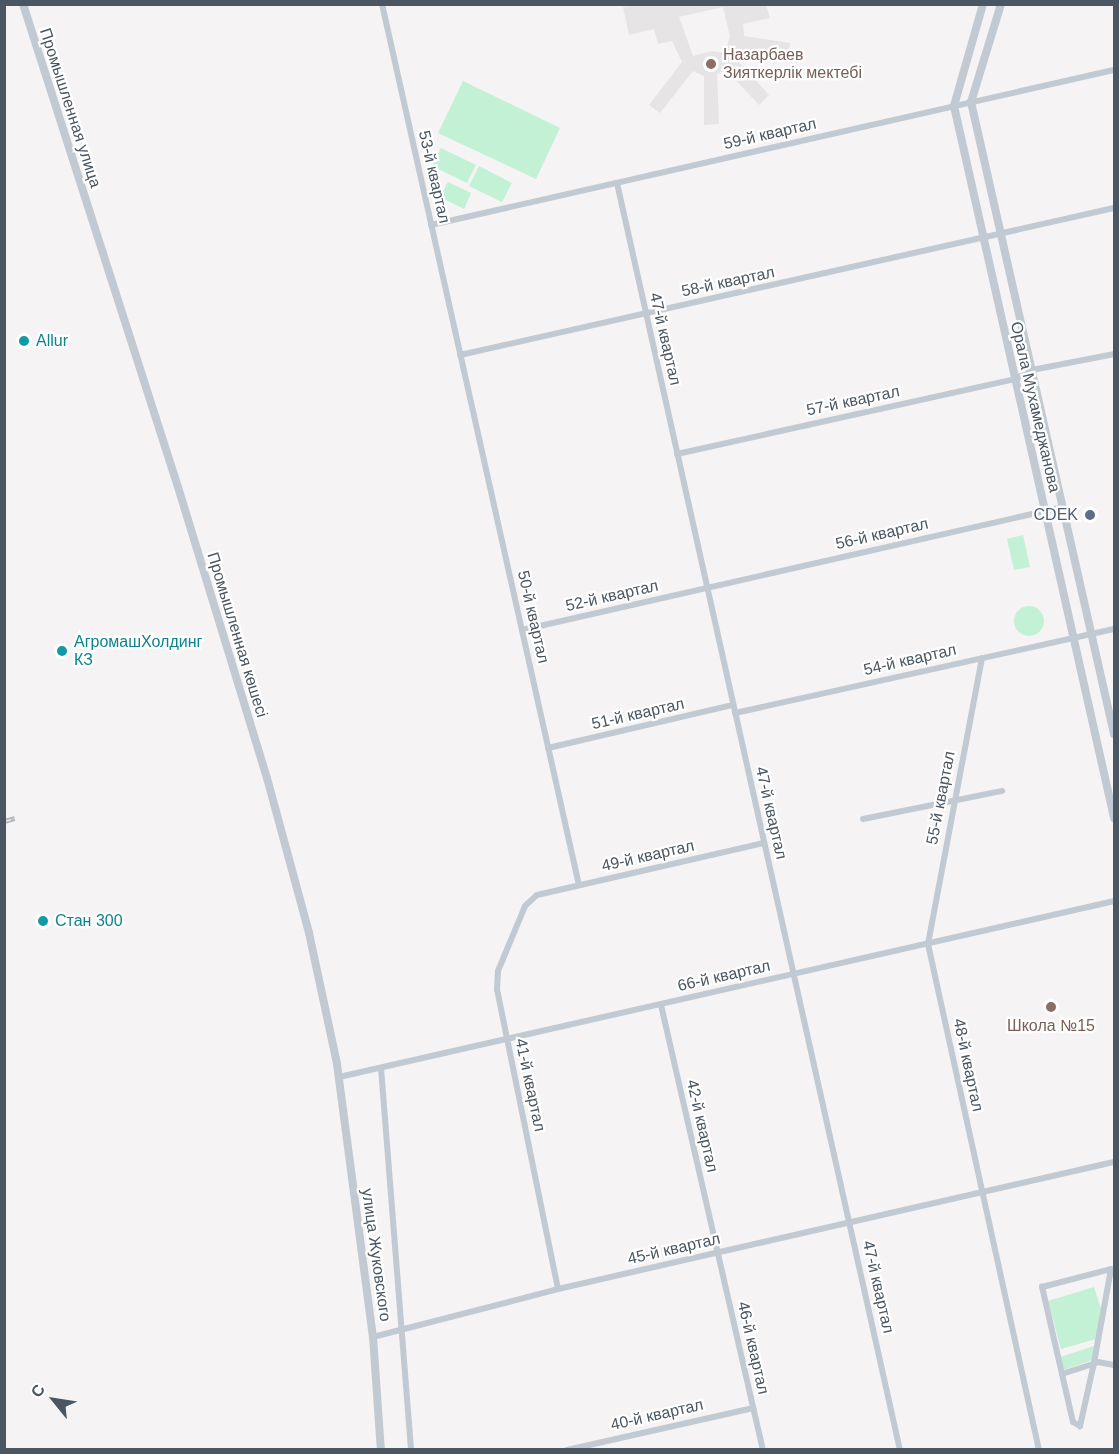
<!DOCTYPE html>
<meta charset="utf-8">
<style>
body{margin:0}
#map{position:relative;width:1119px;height:1454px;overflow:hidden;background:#f5f3f3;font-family:Helvetica,sans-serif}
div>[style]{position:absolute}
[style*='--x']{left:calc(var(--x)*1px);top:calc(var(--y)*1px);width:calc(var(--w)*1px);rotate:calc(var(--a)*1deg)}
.education>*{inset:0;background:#e6e4e5}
.green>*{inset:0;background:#c3f1d5}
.round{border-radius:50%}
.minor>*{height:6px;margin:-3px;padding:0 3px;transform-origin:3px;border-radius:3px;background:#c1cad2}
.tertiary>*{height:8px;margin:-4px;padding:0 4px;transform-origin:4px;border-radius:4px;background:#c1cad2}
.rail>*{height:4.5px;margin-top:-2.25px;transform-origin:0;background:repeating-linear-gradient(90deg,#fff 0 7px,#b5b8bd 0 14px);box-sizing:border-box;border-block:2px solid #b5b8bd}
.dots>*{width:16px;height:16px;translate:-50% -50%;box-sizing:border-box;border:3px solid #fff;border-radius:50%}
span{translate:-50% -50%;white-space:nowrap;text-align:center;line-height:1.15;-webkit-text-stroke:4.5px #fff;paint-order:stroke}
.education-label{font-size:16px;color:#785e54}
.left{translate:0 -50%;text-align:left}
.street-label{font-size:16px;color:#4a5661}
.culture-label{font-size:16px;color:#0d838f}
.service-label{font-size:16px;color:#4e5e75}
.right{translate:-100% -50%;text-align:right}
.frame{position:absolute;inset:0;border:6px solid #4a5661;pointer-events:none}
.north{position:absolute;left:24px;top:1370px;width:60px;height:60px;-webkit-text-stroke:4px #fff;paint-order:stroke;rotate:300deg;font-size:16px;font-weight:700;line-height:24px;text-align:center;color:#4a5661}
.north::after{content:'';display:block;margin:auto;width:21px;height:27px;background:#4a5661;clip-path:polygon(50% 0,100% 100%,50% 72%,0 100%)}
</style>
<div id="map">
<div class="education">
<div style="clip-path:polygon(evenodd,634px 4px,766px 5px,770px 18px,743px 24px,744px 36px,790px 43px,789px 56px,741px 50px,737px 60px,769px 95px,759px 105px,726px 70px,717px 74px,719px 124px,704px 125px,704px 76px,693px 71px,660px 113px,649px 105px,682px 62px,672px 41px,658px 44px,654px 29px,629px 35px,623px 7px,634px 4px,723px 7px,730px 37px,724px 53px,712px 51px,693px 56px,679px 17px,723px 7px)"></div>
</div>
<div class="green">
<div style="clip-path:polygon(463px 81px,560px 128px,536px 179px,438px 133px)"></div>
<div style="clip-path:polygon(441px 148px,476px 165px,467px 183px,432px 166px)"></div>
<div style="clip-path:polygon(479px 166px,512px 183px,502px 202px,469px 186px)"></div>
<div style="clip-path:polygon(448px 182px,471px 193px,464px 209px,440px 197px)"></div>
<div style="clip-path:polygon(1023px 535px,1030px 567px,1014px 570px,1007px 539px)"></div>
<div class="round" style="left:1014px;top:606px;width:30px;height:30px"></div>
<div style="clip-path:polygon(1094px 1287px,1101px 1309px,1096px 1339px,1061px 1349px,1048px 1301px)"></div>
<div style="clip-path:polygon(1094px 1346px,1092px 1360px,1064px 1370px,1060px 1357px)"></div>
</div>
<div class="minor">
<div style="--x:382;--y:4;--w:903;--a:77.4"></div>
<div style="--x:617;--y:183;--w:1298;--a:77.41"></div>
<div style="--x:431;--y:225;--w:700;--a:-12.79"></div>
<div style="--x:460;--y:355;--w:670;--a:-12.67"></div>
<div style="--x:677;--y:454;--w:346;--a:-12.5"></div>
<div style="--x:1015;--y:379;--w:19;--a:-28"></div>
<div style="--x:1032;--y:370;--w:84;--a:-11"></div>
<div style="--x:522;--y:630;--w:555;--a:-12.81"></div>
<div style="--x:982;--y:658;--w:291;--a:100.7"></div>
<div style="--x:928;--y:944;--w:518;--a:77.63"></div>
<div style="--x:735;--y:713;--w:388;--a:-12.5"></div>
<div style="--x:548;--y:748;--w:190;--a:-13.1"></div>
<div style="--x:863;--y:819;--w:142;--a:-11.4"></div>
<div style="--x:661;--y:1005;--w:457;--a:77.1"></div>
<div style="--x:381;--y:1068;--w:383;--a:85.5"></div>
<div style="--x:339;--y:1077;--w:795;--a:-12.79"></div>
<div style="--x:1111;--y:1269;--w:96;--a:100.3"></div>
<div style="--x:1094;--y:1363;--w:65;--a:102.5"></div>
<div style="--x:1080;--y:1426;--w:8;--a:-150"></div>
<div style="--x:1073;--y:1422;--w:139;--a:-102.9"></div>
<div style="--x:1042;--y:1287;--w:71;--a:-14.6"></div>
<div style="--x:558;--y:1289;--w:305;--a:-101.5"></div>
<div style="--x:497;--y:990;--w:19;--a:-87"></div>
<div style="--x:498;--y:971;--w:70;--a:-67.4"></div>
<div style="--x:525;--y:906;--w:16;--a:-43"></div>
<div style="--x:537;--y:895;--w:233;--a:-12.9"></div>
<div style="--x:373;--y:1337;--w:191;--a:-14.5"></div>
<div style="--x:558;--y:1289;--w:570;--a:-12.87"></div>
<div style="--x:1062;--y:1374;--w:38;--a:-18"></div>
<div style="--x:1098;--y:1362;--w:16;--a:11"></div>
<div style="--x:567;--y:1450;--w:191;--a:-12.7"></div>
</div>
<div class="tertiary">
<div style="--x:23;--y:4;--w:507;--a:72.21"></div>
<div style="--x:178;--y:487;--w:304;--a:73"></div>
<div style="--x:267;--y:778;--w:161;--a:74.8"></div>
<div style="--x:309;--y:933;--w:134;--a:77.9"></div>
<div style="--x:337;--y:1064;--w:275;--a:82.5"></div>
<div style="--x:373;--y:1337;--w:113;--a:86"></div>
<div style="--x:983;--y:4;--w:106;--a:105.9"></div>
<div style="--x:954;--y:106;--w:730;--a:77.33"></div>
<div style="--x:1001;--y:4;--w:102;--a:107"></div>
<div style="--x:971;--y:102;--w:648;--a:77.25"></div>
</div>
<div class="rail">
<div style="--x:4;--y:821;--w:11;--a:-15"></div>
</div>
<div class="dots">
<div style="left:711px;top:64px;background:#8d6e63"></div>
<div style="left:24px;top:341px;background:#0f9aa8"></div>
<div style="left:1090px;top:515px;background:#5c6f8a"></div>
<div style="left:62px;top:651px;background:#0f9aa8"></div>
<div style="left:43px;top:921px;background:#0f9aa8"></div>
<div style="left:1051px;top:1007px;background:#8d6e63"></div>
</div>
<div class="education-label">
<span class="left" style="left:723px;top:64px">Назарбаев<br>Зияткерлік мектебі</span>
<span style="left:1051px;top:1026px">Школа №15</span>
</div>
<div class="street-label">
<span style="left:70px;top:108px;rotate:72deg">Промышленная улица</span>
<span style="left:770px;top:134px;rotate:-13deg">59-й квартал</span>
<span style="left:434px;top:177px;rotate:77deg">53-й квартал</span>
<span style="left:728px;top:282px;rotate:-12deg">58-й квартал</span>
<span style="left:665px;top:339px;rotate:77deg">47-й квартал</span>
<span style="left:853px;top:401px;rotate:-12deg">57-й квартал</span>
<span style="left:1035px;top:407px;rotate:77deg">Орала Мухамеджанова</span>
<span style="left:882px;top:534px;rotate:-13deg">56-й квартал</span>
<span style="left:612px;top:596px;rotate:-13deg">52-й квартал</span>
<span style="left:533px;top:617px;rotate:77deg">50-й квартал</span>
<span style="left:237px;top:635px;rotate:73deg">Промышленная көшесі</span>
<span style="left:910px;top:660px;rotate:-13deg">54-й квартал</span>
<span style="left:638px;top:714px;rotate:-13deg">51-й квартал</span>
<span style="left:941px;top:798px;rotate:-79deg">55-й квартал</span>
<span style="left:771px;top:813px;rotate:77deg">47-й квартал</span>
<span style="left:648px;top:856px;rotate:-13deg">49-й квартал</span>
<span style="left:724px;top:976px;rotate:-13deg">66-й квартал</span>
<span style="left:968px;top:1065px;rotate:78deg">48-й квартал</span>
<span style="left:530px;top:1085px;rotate:78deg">41-й квартал</span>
<span style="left:702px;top:1126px;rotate:77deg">42-й квартал</span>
<span style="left:674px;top:1249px;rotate:-13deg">45-й квартал</span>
<span style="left:376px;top:1255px;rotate:82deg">улица Жуковского</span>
<span style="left:878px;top:1287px;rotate:77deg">47-й квартал</span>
<span style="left:753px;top:1348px;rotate:77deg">46-й квартал</span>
<span style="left:657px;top:1415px;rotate:-13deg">40-й квартал</span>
</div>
<div class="culture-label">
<span class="left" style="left:36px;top:341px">Allur</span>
<span class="left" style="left:74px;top:651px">АгромашХолдинг<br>КЗ</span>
<span class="left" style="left:55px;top:921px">Стан 300</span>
</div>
<div class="service-label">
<span class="right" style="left:1078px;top:515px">CDEK</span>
</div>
<div class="frame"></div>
<div class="north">С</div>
</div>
